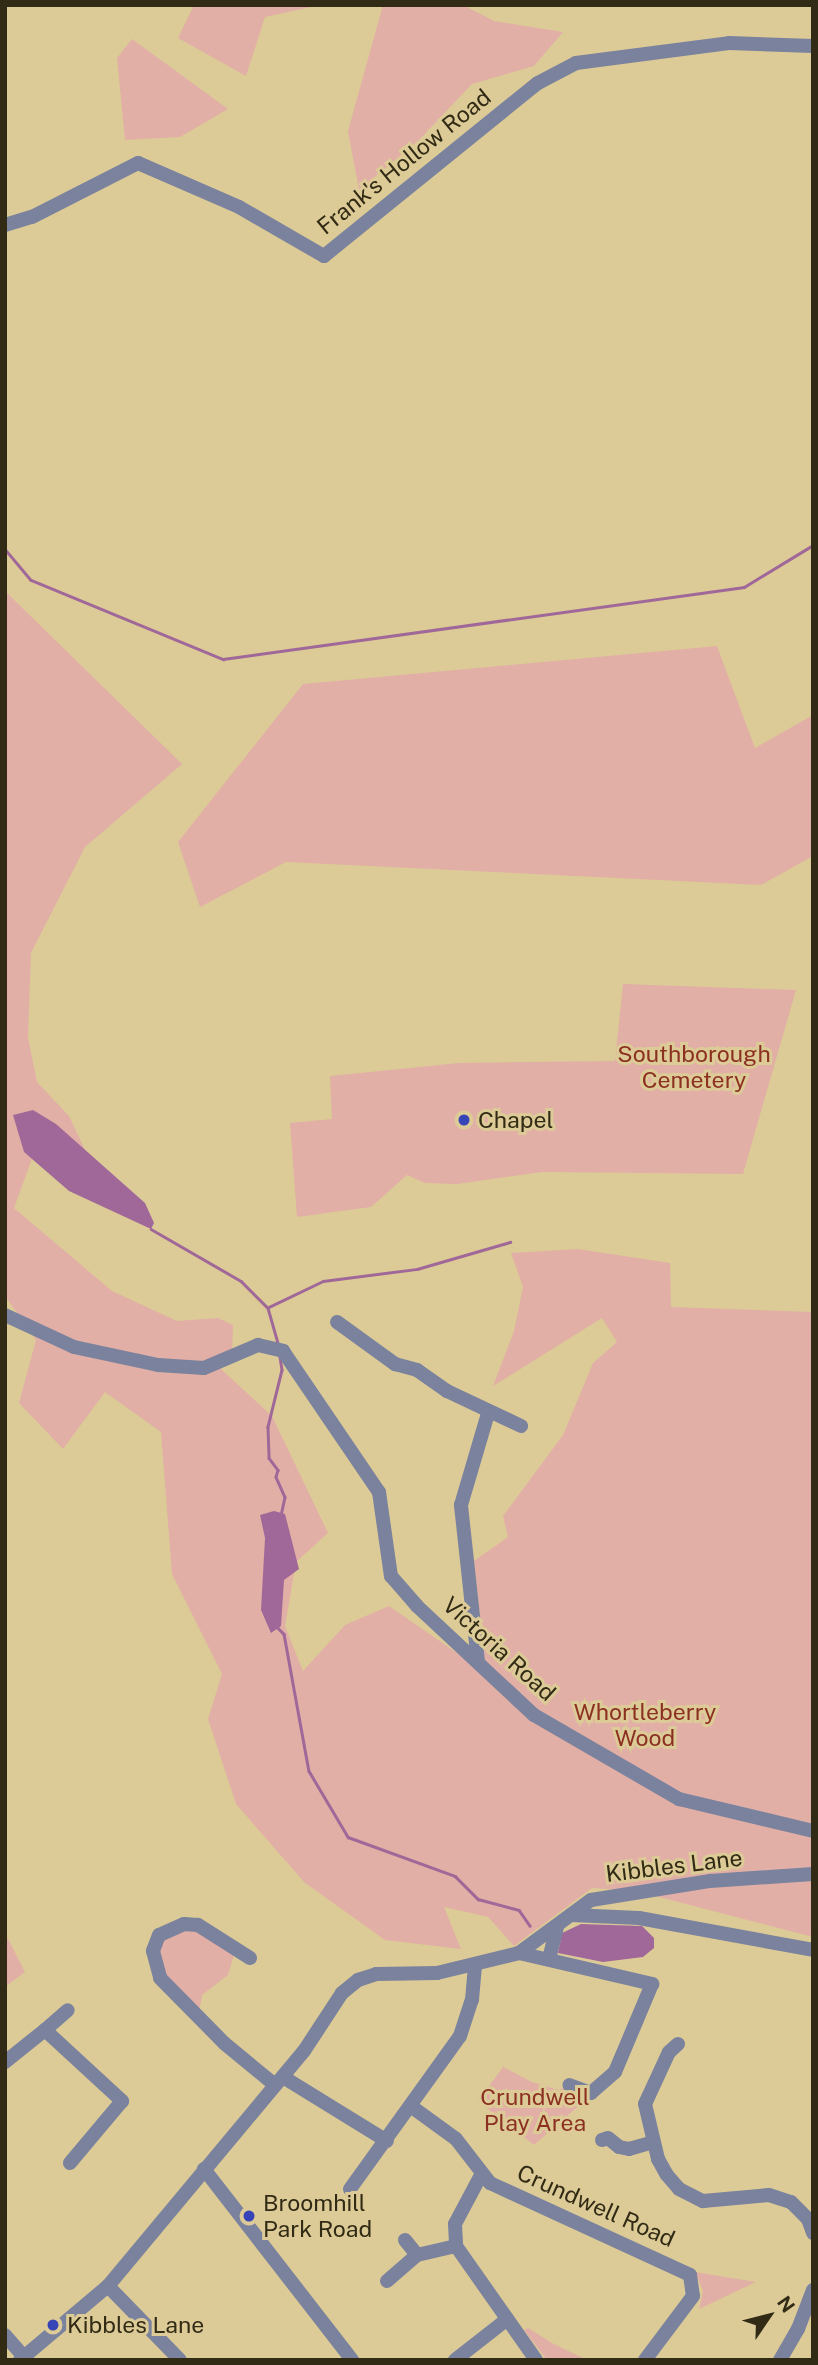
<!DOCTYPE html>
<style>
body{margin:0}
#map{position:relative;width:818px;height:2365px;overflow:hidden;background:#ddcb97;font-family:"Public Sans",sans-serif}
div>[style]{position:absolute}
[style*='--x']{left:calc(var(--x)*1px);top:calc(var(--y)*1px);width:calc(var(--w)*1px);rotate:calc(var(--a)*1deg)}
.green>*{inset:0;background:#e1afa5}
.water>*{inset:0;background:#a06899}
.stream>*{height:2.5px;margin:-1.25px;padding:0 1.25px;transform-origin:1.25px;border-radius:1.25px;background:#a06899}
.minor>*{height:14px;margin:-7px;padding:0 7px;transform-origin:7px;border-radius:7px;background:#7a829e}
.dots>*{width:19px;height:19px;translate:-50% -50%;box-sizing:border-box;border:4px solid #ddcb97;border-radius:50%}
span{translate:-50% -50%;white-space:nowrap;text-align:center;line-height:1.15;-webkit-text-stroke:6px #ddcb97;paint-order:stroke}
.street-label{font-size:23px;color:#312a15}
.park-label{font-size:23px;color:#8c3022}
.poi-label{font-size:23px;color:#312a15}
.left{translate:0 -50%;text-align:left}
.frame{position:absolute;inset:0;border:7px solid #312a15;pointer-events:none}
.north{position:absolute;left:734px;top:2281px;width:70px;height:70px;-webkit-text-stroke:5px #ddcb97;paint-order:stroke;rotate:55deg;font-size:19px;font-weight:700;line-height:28px;text-align:center;color:#312a15}
.north::after{content:'';display:block;margin:auto;width:24px;height:32px;background:#312a15;clip-path:polygon(50% 0,100% 100%,50% 72%,0 100%)}
</style>
<div id="map">
<div class="green">
<div style="clip-path:polygon(194px 5px,316px 5px,316px 6px,265px 17px,246px 76px,178px 38px)"></div>
<div style="clip-path:polygon(383px 5px,463px 5px,494px 21px,563px 32px,534px 66px,472px 84px,419px 140px,359px 190px,348px 131px)"></div>
<div style="clip-path:polygon(132px 39px,228px 109px,180px 137px,125px 140px,117px 58px)"></div>
<div style="clip-path:polygon(5px 591px,182px 764px,85px 847px,31px 953px,28px 1037px,37px 1082px,69px 1116px,87px 1154px,33px 1110px,14px 1115px,24px 1152px,32px 1159px,14px 1208px,112px 1291px,177px 1321px,218px 1318px,233px 1325px,232px 1357px,221px 1369px,272px 1416px,328px 1533px,296px 1562px,285px 1626px,303px 1671px,345px 1625px,389px 1606px,486px 1673px,474px 1561px,508px 1537px,503px 1516px,563px 1435px,593px 1363px,617px 1342px,602px 1318px,493px 1386px,514px 1331px,523px 1287px,511px 1253px,578px 1249px,670px 1263px,671px 1307px,813px 1312px,813px 1937px,636px 1891px,592px 1888px,514px 1946px,488px 1917px,444px 1907px,461px 1949px,385px 1940px,304px 1882px,236px 1804px,208px 1719px,222px 1674px,172px 1574px,161px 1432px,105px 1392px,63px 1449px,19px 1403px,36px 1340px,5px 1296px)"></div>
<div style="clip-path:polygon(717px 646px,755px 748px,813px 715px,813px 856px,761px 885px,286px 862px,200px 907px,178px 842px,303px 684px)"></div>
<div style="clip-path:polygon(623px 984px,796px 990px,743px 1174px,542px 1172px,457px 1184px,425px 1183px,407px 1175px,371px 1207px,297px 1217px,290px 1123px,332px 1119px,330px 1076px,459px 1063px,615px 1061px)"></div>
<div style="clip-path:polygon(184px 1924px,235px 1951px,228px 1975px,202px 1995px,198px 2018px,160px 1978px,159px 1935px)"></div>
<div style="clip-path:polygon(5px 1933px,25px 1972px,5px 1987px)"></div>
<div style="clip-path:polygon(503px 2067px,532px 2082px,559px 2090px,569px 2085px,590px 2096px,534px 2145px,478px 2101px)"></div>
<div style="clip-path:polygon(695px 2272px,756px 2282px,699px 2309px,703px 2291px)"></div>
<div style="clip-path:polygon(528px 2328px,552px 2343px,587px 2360px,547px 2360px,524px 2330px)"></div>
</div>
<div class="water">
<div style="clip-path:polygon(33px 1110px,56px 1124px,145px 1203px,154px 1223px,151px 1229px,69px 1191px,24px 1152px,13px 1115px)"></div>
<div style="clip-path:polygon(274px 1511px,285px 1514px,299px 1569px,284px 1580px,281px 1626px,271px 1633px,261px 1610px,265px 1538px,260px 1515px)"></div>
<div style="clip-path:polygon(581px 1924px,642px 1926px,654px 1938px,654px 1948px,643px 1957px,603px 1962px,558px 1953px,562px 1933px)"></div>
</div>
<div class="stream">
<div style="--x:5;--y:549;--w:40;--a:50"></div>
<div style="--x:31;--y:580;--w:208;--a:22.4"></div>
<div style="--x:223;--y:659;--w:526;--a:-7.87"></div>
<div style="--x:744;--y:587;--w:81;--a:-31.3"></div>
<div style="--x:151;--y:1229;--w:104;--a:30"></div>
<div style="--x:241;--y:1281;--w:38;--a:45"></div>
<div style="--x:268;--y:1308;--w:37;--a:74"></div>
<div style="--x:269;--y:1307;--w:60;--a:-25.7"></div>
<div style="--x:323;--y:1281;--w:95;--a:-7.3"></div>
<div style="--x:417;--y:1269;--w:97;--a:-16.2"></div>
<div style="--x:280;--y:1357;--w:13;--a:81"></div>
<div style="--x:282;--y:1370;--w:59;--a:103.8"></div>
<div style="--x:268;--y:1427;--w:31;--a:88"></div>
<div style="--x:269;--y:1458;--w:15;--a:53"></div>
<div style="--x:278;--y:1470;--w:7;--a:106"></div>
<div style="--x:276;--y:1477;--w:22;--a:66"></div>
<div style="--x:285;--y:1497;--w:19;--a:102"></div>
<div style="--x:277;--y:1627;--w:10;--a:45"></div>
<div style="--x:284;--y:1634;--w:139;--a:79.7"></div>
<div style="--x:309;--y:1771;--w:77;--a:59.4"></div>
<div style="--x:348;--y:1837;--w:114;--a:20"></div>
<div style="--x:455;--y:1876;--w:33;--a:45"></div>
<div style="--x:478;--y:1899;--w:42;--a:15"></div>
<div style="--x:519;--y:1910;--w:19;--a:55"></div>
</div>
<div class="minor">
<div style="--x:5;--y:225;--w:28;--a:-17"></div>
<div style="--x:32;--y:217;--w:119;--a:-27"></div>
<div style="--x:138;--y:163;--w:110;--a:23.5"></div>
<div style="--x:239;--y:207;--w:98;--a:30"></div>
<div style="--x:324;--y:256;--w:275;--a:-39"></div>
<div style="--x:538;--y:83;--w:43;--a:-27.8"></div>
<div style="--x:576;--y:63;--w:154;--a:-7.4"></div>
<div style="--x:729;--y:43;--w:84;--a:2"></div>
<div style="--x:5;--y:1315;--w:76;--a:24.9"></div>
<div style="--x:74;--y:1347;--w:86;--a:12.1"></div>
<div style="--x:158;--y:1365;--w:46;--a:3.7"></div>
<div style="--x:204;--y:1368;--w:59;--a:-23.1"></div>
<div style="--x:258;--y:1345;--w:26;--a:13"></div>
<div style="--x:283;--y:1351;--w:171;--a:55.8"></div>
<div style="--x:379;--y:1492;--w:85;--a:81.9"></div>
<div style="--x:391;--y:1576;--w:40;--a:49"></div>
<div style="--x:417;--y:1606;--w:160;--a:43"></div>
<div style="--x:534;--y:1715;--w:168;--a:30.1"></div>
<div style="--x:679;--y:1799;--w:138;--a:13.4"></div>
<div style="--x:337;--y:1322;--w:72;--a:35.9"></div>
<div style="--x:395;--y:1364;--w:23;--a:15"></div>
<div style="--x:417;--y:1370;--w:37;--a:35"></div>
<div style="--x:447;--y:1391;--w:82;--a:25.3"></div>
<div style="--x:478;--y:1662;--w:158;--a:-96.2"></div>
<div style="--x:461;--y:1505;--w:96;--a:-73.6"></div>
<div style="--x:571;--y:1915;--w:68;--a:2.5"></div>
<div style="--x:639;--y:1918;--w:177;--a:10.4"></div>
<div style="--x:519;--y:1953;--w:137;--a:13.1"></div>
<div style="--x:652;--y:1984;--w:95;--a:112.8"></div>
<div style="--x:615;--y:2072;--w:32;--a:139"></div>
<div style="--x:591;--y:2093;--w:23;--a:-160"></div>
<div style="--x:250;--y:1958;--w:62;--a:-147.6"></div>
<div style="--x:198;--y:1925;--w:14;--a:-176"></div>
<div style="--x:184;--y:1924;--w:27;--a:156"></div>
<div style="--x:159;--y:1935;--w:17;--a:111"></div>
<div style="--x:153;--y:1951;--w:28;--a:75"></div>
<div style="--x:160;--y:1978;--w:91;--a:45.4"></div>
<div style="--x:224;--y:2043;--w:66;--a:39.5"></div>
<div style="--x:549;--y:1959;--w:33;--a:-76"></div>
<div style="--x:45;--y:2030;--w:30;--a:-41"></div>
<div style="--x:678;--y:2044;--w:12;--a:138"></div>
<div style="--x:669;--y:2052;--w:57;--a:114.8"></div>
<div style="--x:645;--y:2104;--w:57;--a:76.7"></div>
<div style="--x:658;--y:2159;--w:18;--a:61"></div>
<div style="--x:667;--y:2175;--w:18;--a:49"></div>
<div style="--x:679;--y:2189;--w:27;--a:27"></div>
<div style="--x:703;--y:2201;--w:66;--a:-5.2"></div>
<div style="--x:769;--y:2195;--w:23;--a:18"></div>
<div style="--x:791;--y:2202;--w:24;--a:45"></div>
<div style="--x:808;--y:2219;--w:15;--a:70"></div>
<div style="--x:5;--y:2062;--w:51;--a:-38.7"></div>
<div style="--x:45;--y:2030;--w:105;--a:42.7"></div>
<div style="--x:122;--y:2101;--w:81;--a:130"></div>
<div style="--x:283;--y:2077;--w:122;--a:31.6"></div>
<div style="--x:412;--y:2107;--w:54;--a:36"></div>
<div style="--x:456;--y:2139;--w:56;--a:52.3"></div>
<div style="--x:490;--y:2183;--w:220;--a:24.7"></div>
<div style="--x:690;--y:2275;--w:21;--a:82"></div>
<div style="--x:693;--y:2296;--w:80;--a:126.9"></div>
<div style="--x:602;--y:2140;--w:6;--a:-18"></div>
<div style="--x:608;--y:2138;--w:14;--a:39"></div>
<div style="--x:619;--y:2147;--w:10;--a:11"></div>
<div style="--x:629;--y:2149;--w:25;--a:-16"></div>
<div style="--x:204;--y:2169;--w:242;--a:52.2"></div>
<div style="--x:481;--y:2175;--w:55;--a:118"></div>
<div style="--x:455;--y:2224;--w:22;--a:87"></div>
<div style="--x:456;--y:2246;--w:139;--a:54.9"></div>
<div style="--x:350;--y:2189;--w:188;--a:-54.3"></div>
<div style="--x:460;--y:2036;--w:38;--a:-72"></div>
<div style="--x:472;--y:2000;--w:35;--a:-85"></div>
<div style="--x:405;--y:2240;--w:19;--a:51"></div>
<div style="--x:387;--y:2281;--w:40;--a:-41"></div>
<div style="--x:417;--y:2255;--w:40;--a:-13"></div>
<div style="--x:108;--y:2286;--w:103;--a:45.8"></div>
<div style="--x:5;--y:2335;--w:29;--a:49"></div>
<div style="--x:20;--y:2360;--w:115;--a:-40.1"></div>
<div style="--x:108;--y:2286;--w:306;--a:-50.2"></div>
<div style="--x:304;--y:2051;--w:69;--a:-56.8"></div>
<div style="--x:342;--y:1993;--w:21;--a:-39"></div>
<div style="--x:358;--y:1980;--w:19;--a:-18"></div>
<div style="--x:376;--y:1974;--w:61;--a:-0.9"></div>
<div style="--x:437;--y:1973;--w:84;--a:-13.7"></div>
<div style="--x:519;--y:1953;--w:89;--a:-36.4"></div>
<div style="--x:591;--y:1900;--w:121;--a:-9.1"></div>
<div style="--x:710;--y:1881;--w:103;--a:-3.9"></div>
<div style="--x:455;--y:2360;--w:65;--a:-38.1"></div>
<div style="--x:780;--y:2360;--w:36;--a:-60"></div>
<div style="--x:798;--y:2329;--w:42;--a:-69"></div>
</div>
<div class="dots">
<div style="left:464px;top:1120px;background:#3644b7"></div>
<div style="left:249px;top:2216px;background:#3644b7"></div>
<div style="left:53px;top:2325px;background:#3644b7"></div>
</div>
<div class="street-label">
<span style="left:404px;top:162px;rotate:-39deg">Frank's Hollow Road</span>
<span style="left:499px;top:1649px;rotate:42deg">Victoria Road</span>
<span style="left:674px;top:1866px;rotate:-7deg">Kibbles Lane</span>
<span style="left:596px;top:2206px;rotate:24deg">Crundwell Road</span>
</div>
<div class="park-label">
<span style="left:694px;top:1067px">Southborough<br>Cemetery</span>
<span style="left:645px;top:1725px">Whortleberry<br>Wood</span>
<span style="left:535px;top:2110px">Crundwell<br>Play Area</span>
</div>
<div class="poi-label">
<span class="left" style="left:478px;top:1120px">Chapel</span>
<span class="left" style="left:263px;top:2216px">Broomhill<br>Park Road</span>
<span class="left" style="left:67px;top:2325px">Kibbles Lane</span>
</div>
<div class="frame"></div>
<div class="north">N</div>
</div>
